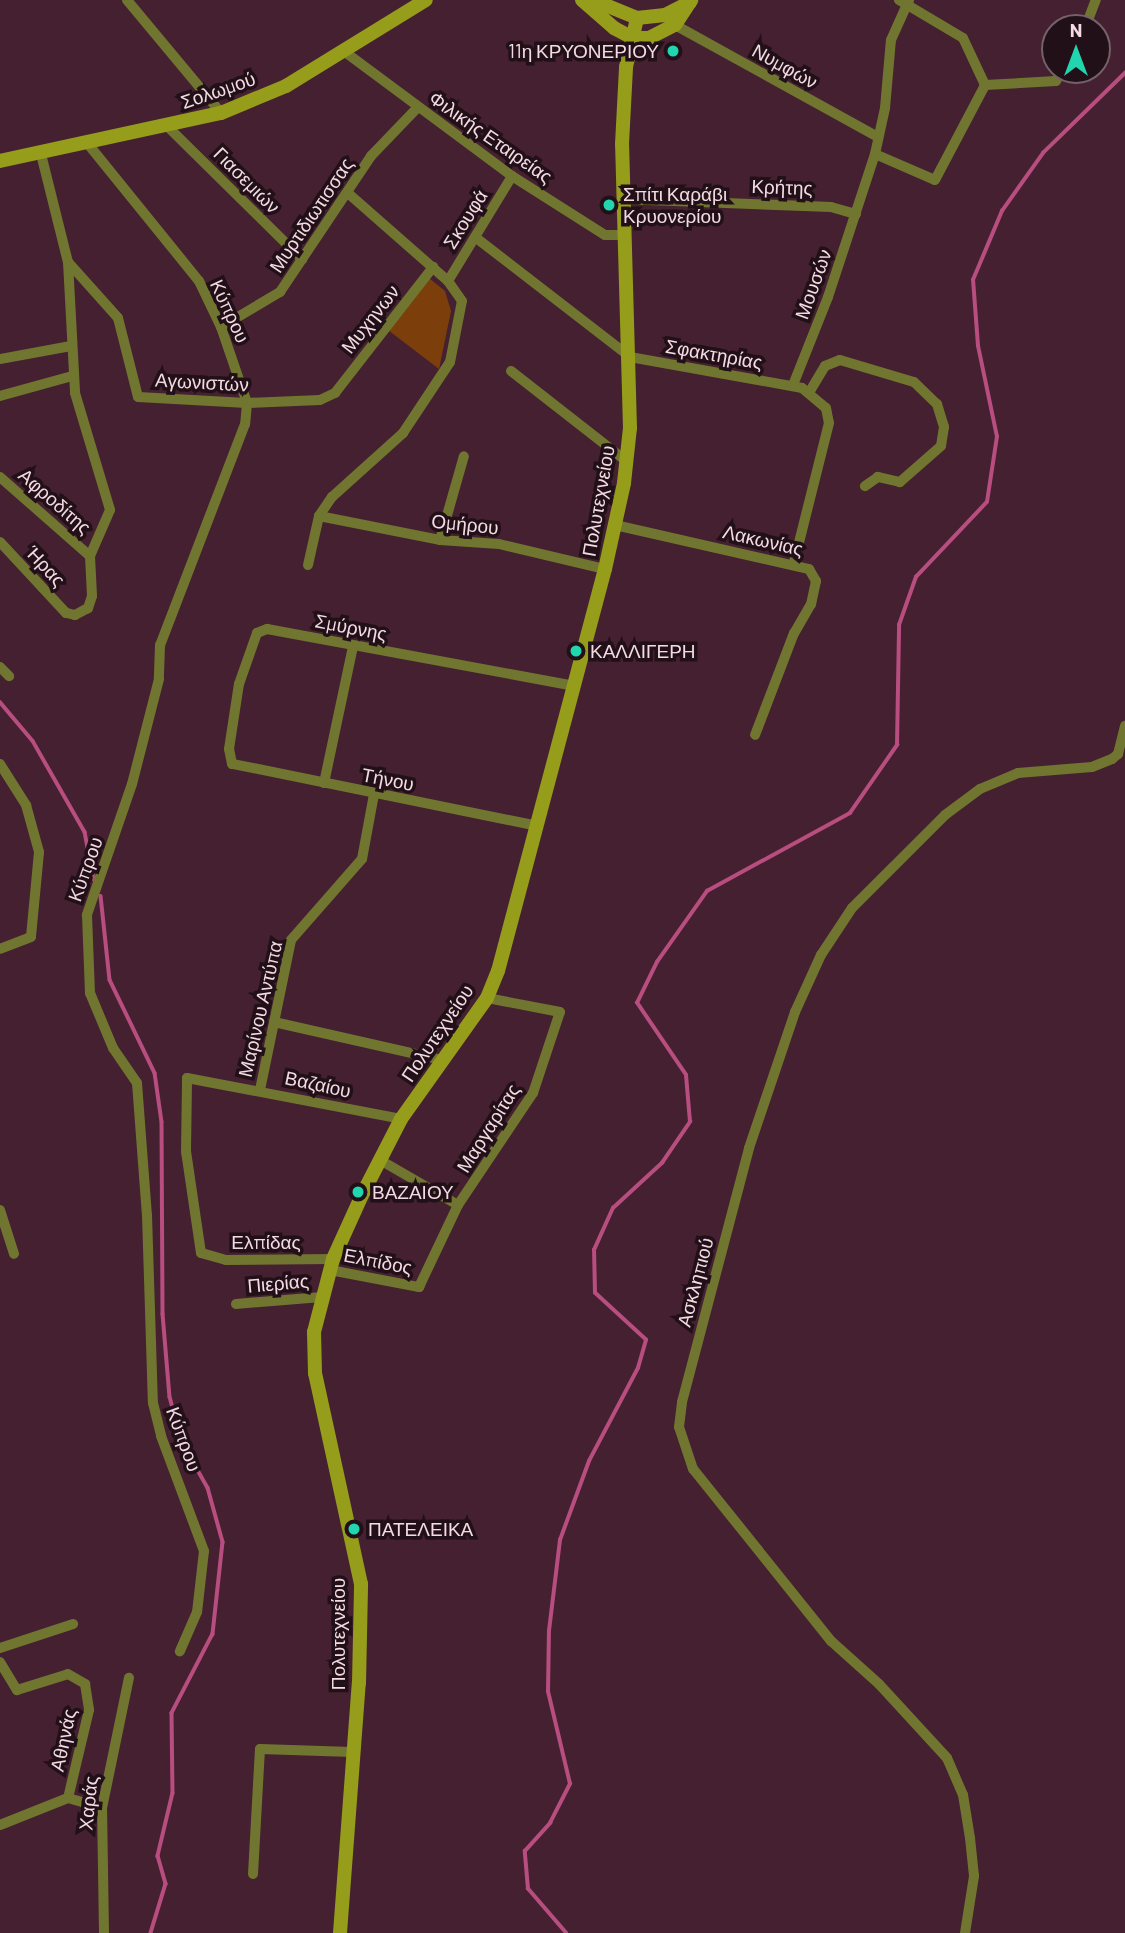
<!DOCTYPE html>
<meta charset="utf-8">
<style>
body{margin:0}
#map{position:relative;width:1125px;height:1933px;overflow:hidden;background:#452030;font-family:Barlow,sans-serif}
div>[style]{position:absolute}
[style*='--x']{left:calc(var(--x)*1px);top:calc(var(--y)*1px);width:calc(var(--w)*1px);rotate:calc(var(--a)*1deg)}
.green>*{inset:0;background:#7c3e0b}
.stream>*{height:3.5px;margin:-1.75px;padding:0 1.75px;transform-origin:1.75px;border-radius:1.75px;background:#b84d7f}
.street>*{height:10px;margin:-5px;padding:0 5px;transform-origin:5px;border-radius:5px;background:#70762f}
.secondary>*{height:14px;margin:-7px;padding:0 7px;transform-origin:7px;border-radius:7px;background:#959d1b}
.dots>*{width:19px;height:19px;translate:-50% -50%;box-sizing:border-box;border:4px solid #211017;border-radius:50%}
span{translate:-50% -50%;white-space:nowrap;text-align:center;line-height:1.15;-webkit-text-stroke:7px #211017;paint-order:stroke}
.poi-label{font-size:19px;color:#f4dae3}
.right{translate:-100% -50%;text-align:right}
.left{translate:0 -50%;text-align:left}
.street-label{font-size:19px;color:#f4dae3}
.north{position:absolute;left:1041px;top:14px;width:70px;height:70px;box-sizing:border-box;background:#211017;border:2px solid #756169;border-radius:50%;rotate:0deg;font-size:19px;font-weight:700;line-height:28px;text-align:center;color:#f4dae3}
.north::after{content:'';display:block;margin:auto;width:24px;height:32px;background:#21d5af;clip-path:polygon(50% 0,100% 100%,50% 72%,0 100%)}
</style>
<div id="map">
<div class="green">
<div style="clip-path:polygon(429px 278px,445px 291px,451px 311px,439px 369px,388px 330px)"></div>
</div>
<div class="stream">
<div style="--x:0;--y:702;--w:51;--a:49.8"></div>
<div style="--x:33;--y:741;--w:105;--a:60.3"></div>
<div style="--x:85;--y:832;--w:48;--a:79.2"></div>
<div style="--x:101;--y:896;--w:84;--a:83.9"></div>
<div style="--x:110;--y:980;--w:103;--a:64.2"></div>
<div style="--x:155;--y:1073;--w:49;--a:81.9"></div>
<div style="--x:162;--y:1122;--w:192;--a:89.7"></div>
<div style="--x:163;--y:1314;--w:83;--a:85.2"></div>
<div style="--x:170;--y:1397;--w:47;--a:75.1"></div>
<div style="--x:182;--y:1442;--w:53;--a:60.5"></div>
<div style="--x:208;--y:1488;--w:56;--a:74.5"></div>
<div style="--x:223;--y:1542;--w:93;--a:96.2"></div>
<div style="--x:213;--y:1634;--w:89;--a:117.4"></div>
<div style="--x:172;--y:1713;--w:80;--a:89.3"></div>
<div style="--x:173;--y:1793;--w:65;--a:103.4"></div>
<div style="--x:158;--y:1856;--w:29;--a:74"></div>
<div style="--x:166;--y:1884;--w:51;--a:107"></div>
<div style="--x:566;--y:1933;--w:58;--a:-130.8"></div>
<div style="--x:528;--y:1889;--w:38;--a:-95"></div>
<div style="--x:525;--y:1851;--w:38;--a:-48"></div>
<div style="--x:550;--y:1823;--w:44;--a:-62.9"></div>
<div style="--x:570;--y:1784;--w:95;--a:-103.4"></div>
<div style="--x:548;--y:1692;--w:61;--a:-89.1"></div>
<div style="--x:549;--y:1631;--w:92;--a:-83.1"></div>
<div style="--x:560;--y:1540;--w:84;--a:-69.8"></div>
<div style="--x:589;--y:1461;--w:105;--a:-62.2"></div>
<div style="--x:638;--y:1368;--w:29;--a:-74"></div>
<div style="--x:646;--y:1340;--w:69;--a:-137.3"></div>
<div style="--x:595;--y:1293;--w:43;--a:-91.3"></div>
<div style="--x:594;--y:1250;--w:46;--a:-65.7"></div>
<div style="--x:613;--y:1208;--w:67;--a:-42.6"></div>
<div style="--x:662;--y:1163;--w:50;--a:-55.7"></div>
<div style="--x:690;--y:1122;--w:47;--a:-94.9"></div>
<div style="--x:686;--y:1075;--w:87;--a:-124.2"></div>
<div style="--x:637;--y:1003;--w:46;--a:-64"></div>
<div style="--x:657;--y:962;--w:87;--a:-54.8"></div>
<div style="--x:707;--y:891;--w:163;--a:-28.6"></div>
<div style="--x:850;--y:813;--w:83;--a:-55.3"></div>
<div style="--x:897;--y:745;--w:120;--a:-89"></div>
<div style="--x:899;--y:625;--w:51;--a:-70.5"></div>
<div style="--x:916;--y:577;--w:103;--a:-46.6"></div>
<div style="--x:987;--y:502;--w:66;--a:-81.3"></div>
<div style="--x:997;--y:437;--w:93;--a:-101.8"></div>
<div style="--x:978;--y:346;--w:66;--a:-94.3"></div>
<div style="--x:973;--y:280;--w:75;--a:-67.2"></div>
<div style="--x:1002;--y:211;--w:71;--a:-54.7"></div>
<div style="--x:1043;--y:153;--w:115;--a:-44.3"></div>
</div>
<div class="street">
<div style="--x:127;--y:0;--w:147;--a:50.2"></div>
<div style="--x:899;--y:0;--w:74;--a:30.7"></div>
<div style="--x:963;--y:38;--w:52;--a:64.9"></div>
<div style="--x:675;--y:25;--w:232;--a:28.9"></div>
<div style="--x:1085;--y:28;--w:30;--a:-69"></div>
<div style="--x:345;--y:52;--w:208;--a:36.6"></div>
<div style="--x:512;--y:176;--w:110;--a:32.4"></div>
<div style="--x:605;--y:235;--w:18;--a:0"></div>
<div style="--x:985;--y:85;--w:71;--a:-3.2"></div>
<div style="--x:1056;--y:81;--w:13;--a:-61"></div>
<div style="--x:167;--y:126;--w:190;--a:44.6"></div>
<div style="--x:88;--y:144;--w:176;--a:51"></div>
<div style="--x:199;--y:281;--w:51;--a:64.4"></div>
<div style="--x:221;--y:327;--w:80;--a:71.1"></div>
<div style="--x:247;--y:403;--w:21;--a:95"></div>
<div style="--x:245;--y:424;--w:237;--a:111"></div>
<div style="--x:160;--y:645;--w:34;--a:92"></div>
<div style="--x:159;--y:679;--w:108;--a:104.4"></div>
<div style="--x:132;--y:784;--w:139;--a:109"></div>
<div style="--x:87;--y:915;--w:78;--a:87.8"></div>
<div style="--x:90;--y:993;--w:60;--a:67.3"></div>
<div style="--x:113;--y:1048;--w:42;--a:55.6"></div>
<div style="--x:137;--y:1083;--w:132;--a:85.7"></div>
<div style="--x:147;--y:1215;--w:188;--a:88.2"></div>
<div style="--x:153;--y:1403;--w:34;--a:76"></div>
<div style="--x:161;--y:1436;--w:123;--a:69.5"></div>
<div style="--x:204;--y:1551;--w:61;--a:96.5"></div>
<div style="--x:197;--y:1612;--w:43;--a:113.6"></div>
<div style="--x:41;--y:154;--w:111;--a:76"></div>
<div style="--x:68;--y:262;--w:131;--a:86.9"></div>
<div style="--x:75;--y:393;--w:122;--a:73.3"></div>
<div style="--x:110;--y:510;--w:50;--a:113.5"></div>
<div style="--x:875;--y:154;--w:65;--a:23.4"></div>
<div style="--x:935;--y:180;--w:107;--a:-62.2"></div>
<div style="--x:622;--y:199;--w:209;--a:2.2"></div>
<div style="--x:831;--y:207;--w:26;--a:16"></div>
<div style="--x:475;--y:237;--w:196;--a:37.7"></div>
<div style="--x:630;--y:357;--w:175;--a:10.2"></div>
<div style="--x:802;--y:388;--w:31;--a:40"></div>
<div style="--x:826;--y:408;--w:15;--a:79"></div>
<div style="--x:829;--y:423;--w:143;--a:104.1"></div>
<div style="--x:68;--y:262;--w:75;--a:48.2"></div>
<div style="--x:118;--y:318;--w:81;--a:75.8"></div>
<div style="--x:138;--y:397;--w:109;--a:3.2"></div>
<div style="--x:247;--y:403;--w:73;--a:-2.4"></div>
<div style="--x:320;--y:400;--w:17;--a:-25"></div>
<div style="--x:335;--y:393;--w:160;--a:-52.1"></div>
<div style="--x:448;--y:281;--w:123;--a:-58.6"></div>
<div style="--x:221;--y:327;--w:69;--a:-30.7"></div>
<div style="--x:280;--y:292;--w:164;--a:-56.2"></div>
<div style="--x:371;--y:156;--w:68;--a:-46.2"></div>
<div style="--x:0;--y:359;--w:72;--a:-10.4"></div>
<div style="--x:511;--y:371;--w:146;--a:38"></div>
<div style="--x:793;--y:385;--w:95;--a:-68.3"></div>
<div style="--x:828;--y:297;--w:151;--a:-71.8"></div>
<div style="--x:875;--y:154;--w:47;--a:-77.7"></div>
<div style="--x:885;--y:108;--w:68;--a:-85"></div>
<div style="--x:891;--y:40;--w:44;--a:-65.8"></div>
<div style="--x:810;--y:391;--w:29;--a:-59"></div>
<div style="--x:825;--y:366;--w:16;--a:-22"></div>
<div style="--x:840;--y:360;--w:77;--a:16.6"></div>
<div style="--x:914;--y:382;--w:32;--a:44"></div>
<div style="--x:937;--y:404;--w:24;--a:73"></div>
<div style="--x:944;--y:427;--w:19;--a:99"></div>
<div style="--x:941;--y:446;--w:55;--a:138.7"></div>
<div style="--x:900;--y:482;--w:23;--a:-167"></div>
<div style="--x:878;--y:477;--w:16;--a:145"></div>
<div style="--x:0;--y:396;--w:75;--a:-15.5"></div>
<div style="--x:0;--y:477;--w:120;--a:41.3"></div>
<div style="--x:90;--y:556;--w:40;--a:87.1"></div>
<div style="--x:92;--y:596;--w:13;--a:108"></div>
<div style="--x:88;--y:608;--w:15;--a:152"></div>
<div style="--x:75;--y:615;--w:9;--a:-167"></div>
<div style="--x:66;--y:613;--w:97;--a:-132.9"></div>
<div style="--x:319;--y:516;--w:123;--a:11.2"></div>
<div style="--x:440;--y:540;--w:59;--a:3.9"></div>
<div style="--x:499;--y:544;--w:109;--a:13.3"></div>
<div style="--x:615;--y:525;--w:199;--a:12.8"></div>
<div style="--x:809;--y:569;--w:14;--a:60"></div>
<div style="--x:816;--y:581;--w:24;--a:102"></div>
<div style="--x:811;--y:604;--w:34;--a:120"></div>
<div style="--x:794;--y:633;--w:109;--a:110.9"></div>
<div style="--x:440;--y:540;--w:87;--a:-74.1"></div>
<div style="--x:308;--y:565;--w:50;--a:-77.3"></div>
<div style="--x:319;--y:516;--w:23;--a:-56"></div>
<div style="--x:332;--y:497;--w:96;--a:-42"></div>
<div style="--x:403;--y:433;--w:85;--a:-56.5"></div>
<div style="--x:450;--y:362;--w:62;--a:-78.9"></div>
<div style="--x:462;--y:301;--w:24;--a:-125"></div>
<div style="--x:448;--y:281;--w:133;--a:-138.7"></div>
<div style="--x:0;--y:667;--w:13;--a:45"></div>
<div style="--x:0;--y:764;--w:49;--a:57.6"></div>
<div style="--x:26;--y:805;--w:49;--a:74.5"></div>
<div style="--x:39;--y:852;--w:85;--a:95.4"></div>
<div style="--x:31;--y:937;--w:33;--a:159"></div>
<div style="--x:324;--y:783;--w:140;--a:-78"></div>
<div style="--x:538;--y:826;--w:312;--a:-168.5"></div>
<div style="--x:232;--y:764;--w:15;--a:-101"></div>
<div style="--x:229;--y:749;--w:66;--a:-81.3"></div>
<div style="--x:239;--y:684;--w:54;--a:-70.6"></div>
<div style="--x:257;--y:633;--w:11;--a:-22"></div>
<div style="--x:267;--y:629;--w:313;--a:10.5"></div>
<div style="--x:274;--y:1022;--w:173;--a:12.7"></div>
<div style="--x:260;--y:1090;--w:153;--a:-78.3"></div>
<div style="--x:291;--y:940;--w:108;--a:-48.8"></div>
<div style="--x:362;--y:859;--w:66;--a:-79.5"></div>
<div style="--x:380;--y:1160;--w:90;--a:30"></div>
<div style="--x:0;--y:1210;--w:46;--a:72.3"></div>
<div style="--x:333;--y:1259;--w:107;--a:179.5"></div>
<div style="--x:226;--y:1260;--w:26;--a:-164"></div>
<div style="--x:201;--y:1253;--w:102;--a:-98.4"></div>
<div style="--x:186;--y:1152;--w:74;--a:-89.2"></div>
<div style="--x:187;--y:1078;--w:218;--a:10.8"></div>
<div style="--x:330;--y:1270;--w:91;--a:10.8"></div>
<div style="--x:419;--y:1287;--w:91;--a:-64.6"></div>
<div style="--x:458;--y:1205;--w:135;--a:-56.2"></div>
<div style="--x:533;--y:1093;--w:85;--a:-71.6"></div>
<div style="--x:560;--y:1012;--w:74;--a:-169.1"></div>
<div style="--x:236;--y:1304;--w:86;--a:-4.7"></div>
<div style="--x:0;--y:1648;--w:77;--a:-18.2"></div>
<div style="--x:0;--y:1662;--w:33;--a:59"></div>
<div style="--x:17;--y:1690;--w:53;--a:-17.4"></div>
<div style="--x:68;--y:1674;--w:20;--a:30"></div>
<div style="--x:85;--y:1684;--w:26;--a:81"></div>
<div style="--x:89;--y:1710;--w:90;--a:103.4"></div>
<div style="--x:68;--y:1798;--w:35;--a:16"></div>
<div style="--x:0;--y:1825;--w:73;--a:-21.7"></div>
<div style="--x:253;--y:1874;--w:125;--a:-86.8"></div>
<div style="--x:260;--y:1749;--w:92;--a:1.9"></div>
<div style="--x:104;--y:1933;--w:125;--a:-90.9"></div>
<div style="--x:102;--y:1808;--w:133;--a:-78.3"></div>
<div style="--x:965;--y:1933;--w:58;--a:-81"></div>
<div style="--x:974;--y:1876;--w:38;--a:-96"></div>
<div style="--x:970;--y:1838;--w:44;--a:-99.2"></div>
<div style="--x:963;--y:1795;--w:40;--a:-113.4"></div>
<div style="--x:947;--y:1758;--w:100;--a:-132.6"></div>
<div style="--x:879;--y:1684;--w:64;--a:-138.1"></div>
<div style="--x:831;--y:1641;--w:221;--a:-128.7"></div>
<div style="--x:693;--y:1469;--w:44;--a:-108.4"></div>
<div style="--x:679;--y:1427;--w:25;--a:-83"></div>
<div style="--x:682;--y:1402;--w:263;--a:-75.2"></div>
<div style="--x:749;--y:1148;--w:144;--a:-71.3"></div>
<div style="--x:795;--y:1012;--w:63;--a:-65.5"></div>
<div style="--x:821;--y:955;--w:56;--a:-56.6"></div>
<div style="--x:852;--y:908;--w:132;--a:-45"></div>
<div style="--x:945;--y:815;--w:44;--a:-36.6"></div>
<div style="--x:980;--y:789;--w:41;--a:-22.8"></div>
<div style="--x:1018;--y:773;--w:74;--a:-4.6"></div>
<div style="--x:1092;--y:767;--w:22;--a:-22"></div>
<div style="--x:1112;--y:759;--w:8;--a:-40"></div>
<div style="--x:1118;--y:754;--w:29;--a:-76"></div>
</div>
<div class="secondary">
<div style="--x:582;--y:0;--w:43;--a:41.2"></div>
<div style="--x:614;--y:28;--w:21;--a:28"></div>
<div style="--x:633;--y:38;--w:16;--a:0"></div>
<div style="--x:649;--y:38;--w:29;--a:-27"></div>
<div style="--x:675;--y:25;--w:30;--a:-57"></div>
<div style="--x:593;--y:0;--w:48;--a:22.2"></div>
<div style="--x:637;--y:18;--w:28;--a:-6"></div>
<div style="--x:665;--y:15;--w:28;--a:-27"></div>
<div style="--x:0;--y:161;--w:226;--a:-12.3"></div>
<div style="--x:221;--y:113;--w:70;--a:-22.6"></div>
<div style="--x:286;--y:86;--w:164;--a:-31.6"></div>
<div style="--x:340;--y:1933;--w:251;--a:-85.7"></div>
<div style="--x:359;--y:1683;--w:99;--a:-88.8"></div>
<div style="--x:361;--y:1584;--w:216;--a:-102.3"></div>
<div style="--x:315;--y:1373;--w:41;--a:-91.4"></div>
<div style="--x:314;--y:1332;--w:75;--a:-75.4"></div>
<div style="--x:333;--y:1259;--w:72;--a:-65.6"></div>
<div style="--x:363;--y:1193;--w:83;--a:-62.8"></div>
<div style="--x:401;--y:1119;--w:148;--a:-54.6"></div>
<div style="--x:487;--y:998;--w:29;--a:-68"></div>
<div style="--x:498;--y:971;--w:416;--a:-75.1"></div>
<div style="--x:605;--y:569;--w:88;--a:-77.5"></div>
<div style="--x:624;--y:483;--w:55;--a:-83.8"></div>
<div style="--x:630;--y:428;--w:284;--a:-91.6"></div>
<div style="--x:622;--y:144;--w:77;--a:-87"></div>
<div style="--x:626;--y:67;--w:50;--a:-77.3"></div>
</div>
<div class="dots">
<div style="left:673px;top:51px;background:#21d5af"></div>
<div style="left:609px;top:205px;background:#21d5af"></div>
<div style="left:576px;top:651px;background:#21d5af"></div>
<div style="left:358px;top:1192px;background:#21d5af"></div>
<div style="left:354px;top:1529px;background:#21d5af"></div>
</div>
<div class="poi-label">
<span class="right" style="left:659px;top:51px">11η ΚΡΥΟΝΕΡΙΟΥ</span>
<span class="left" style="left:623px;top:205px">Σπίτι Καράβι<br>Κρυονερίου</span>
<span class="left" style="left:590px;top:651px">ΚΑΛΛΙΓΕΡΗ</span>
<span class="left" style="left:372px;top:1192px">ΒΑΖΑΙΟΥ</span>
<span class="left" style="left:368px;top:1529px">ΠΑΤΕΛΕΙΚΑ</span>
</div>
<div class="street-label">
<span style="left:785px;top:66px;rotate:29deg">Νυμφών</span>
<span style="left:218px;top:90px;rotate:-19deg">Σολωμού</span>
<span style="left:491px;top:137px;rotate:35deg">Φιλικής Εταιρείας</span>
<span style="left:247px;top:180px;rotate:45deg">Γιασεμιών</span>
<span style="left:782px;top:187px;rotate:2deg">Κρήτης</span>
<span style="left:311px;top:215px;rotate:-56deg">Μυρτιδιωτισσας</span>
<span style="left:465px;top:219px;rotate:-58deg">Σκουφά</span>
<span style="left:813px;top:284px;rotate:-70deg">Μουσών</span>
<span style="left:230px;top:311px;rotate:65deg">Κύπρου</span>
<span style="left:370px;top:319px;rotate:-52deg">Μυχηνων</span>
<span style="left:714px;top:354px;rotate:10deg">Σφακτηρίας</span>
<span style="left:202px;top:382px;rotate:3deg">Αγωνιστών</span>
<span style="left:55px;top:501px;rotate:41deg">Αφροδίτης</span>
<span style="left:598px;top:501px;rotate:-80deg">Πολυτεχνείου</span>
<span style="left:465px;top:524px;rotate:6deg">Ομήρου</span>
<span style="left:763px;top:540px;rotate:13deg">Λακωνίας</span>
<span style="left:46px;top:566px;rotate:47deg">Ήρας</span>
<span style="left:351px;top:627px;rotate:11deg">Σμύρνης</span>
<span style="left:388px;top:779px;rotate:11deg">Τήνου</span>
<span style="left:85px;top:869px;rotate:-70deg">Κύπρου</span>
<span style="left:260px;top:1009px;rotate:-77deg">Μαρίνου Αντύπα</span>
<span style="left:437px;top:1033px;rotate:-56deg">Πολυτεχνείου</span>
<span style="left:318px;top:1084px;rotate:12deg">Βαζαίου</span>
<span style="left:488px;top:1128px;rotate:-58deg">Μαργαρίτας</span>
<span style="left:266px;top:1242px">Ελπίδας</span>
<span style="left:378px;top:1261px;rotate:11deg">Ελπίδος</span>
<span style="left:695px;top:1282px;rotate:-75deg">Ασκληπιού</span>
<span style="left:278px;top:1283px;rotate:-5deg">Πιερίας</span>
<span style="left:184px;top:1439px;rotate:70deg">Κύπρου</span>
<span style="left:338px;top:1634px;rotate:-90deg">Πολυτεχνείου</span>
<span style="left:63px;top:1740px;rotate:-78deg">Αθηνάς</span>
<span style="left:88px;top:1803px;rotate:-84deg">Χαράς</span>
</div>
<div class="north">N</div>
</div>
